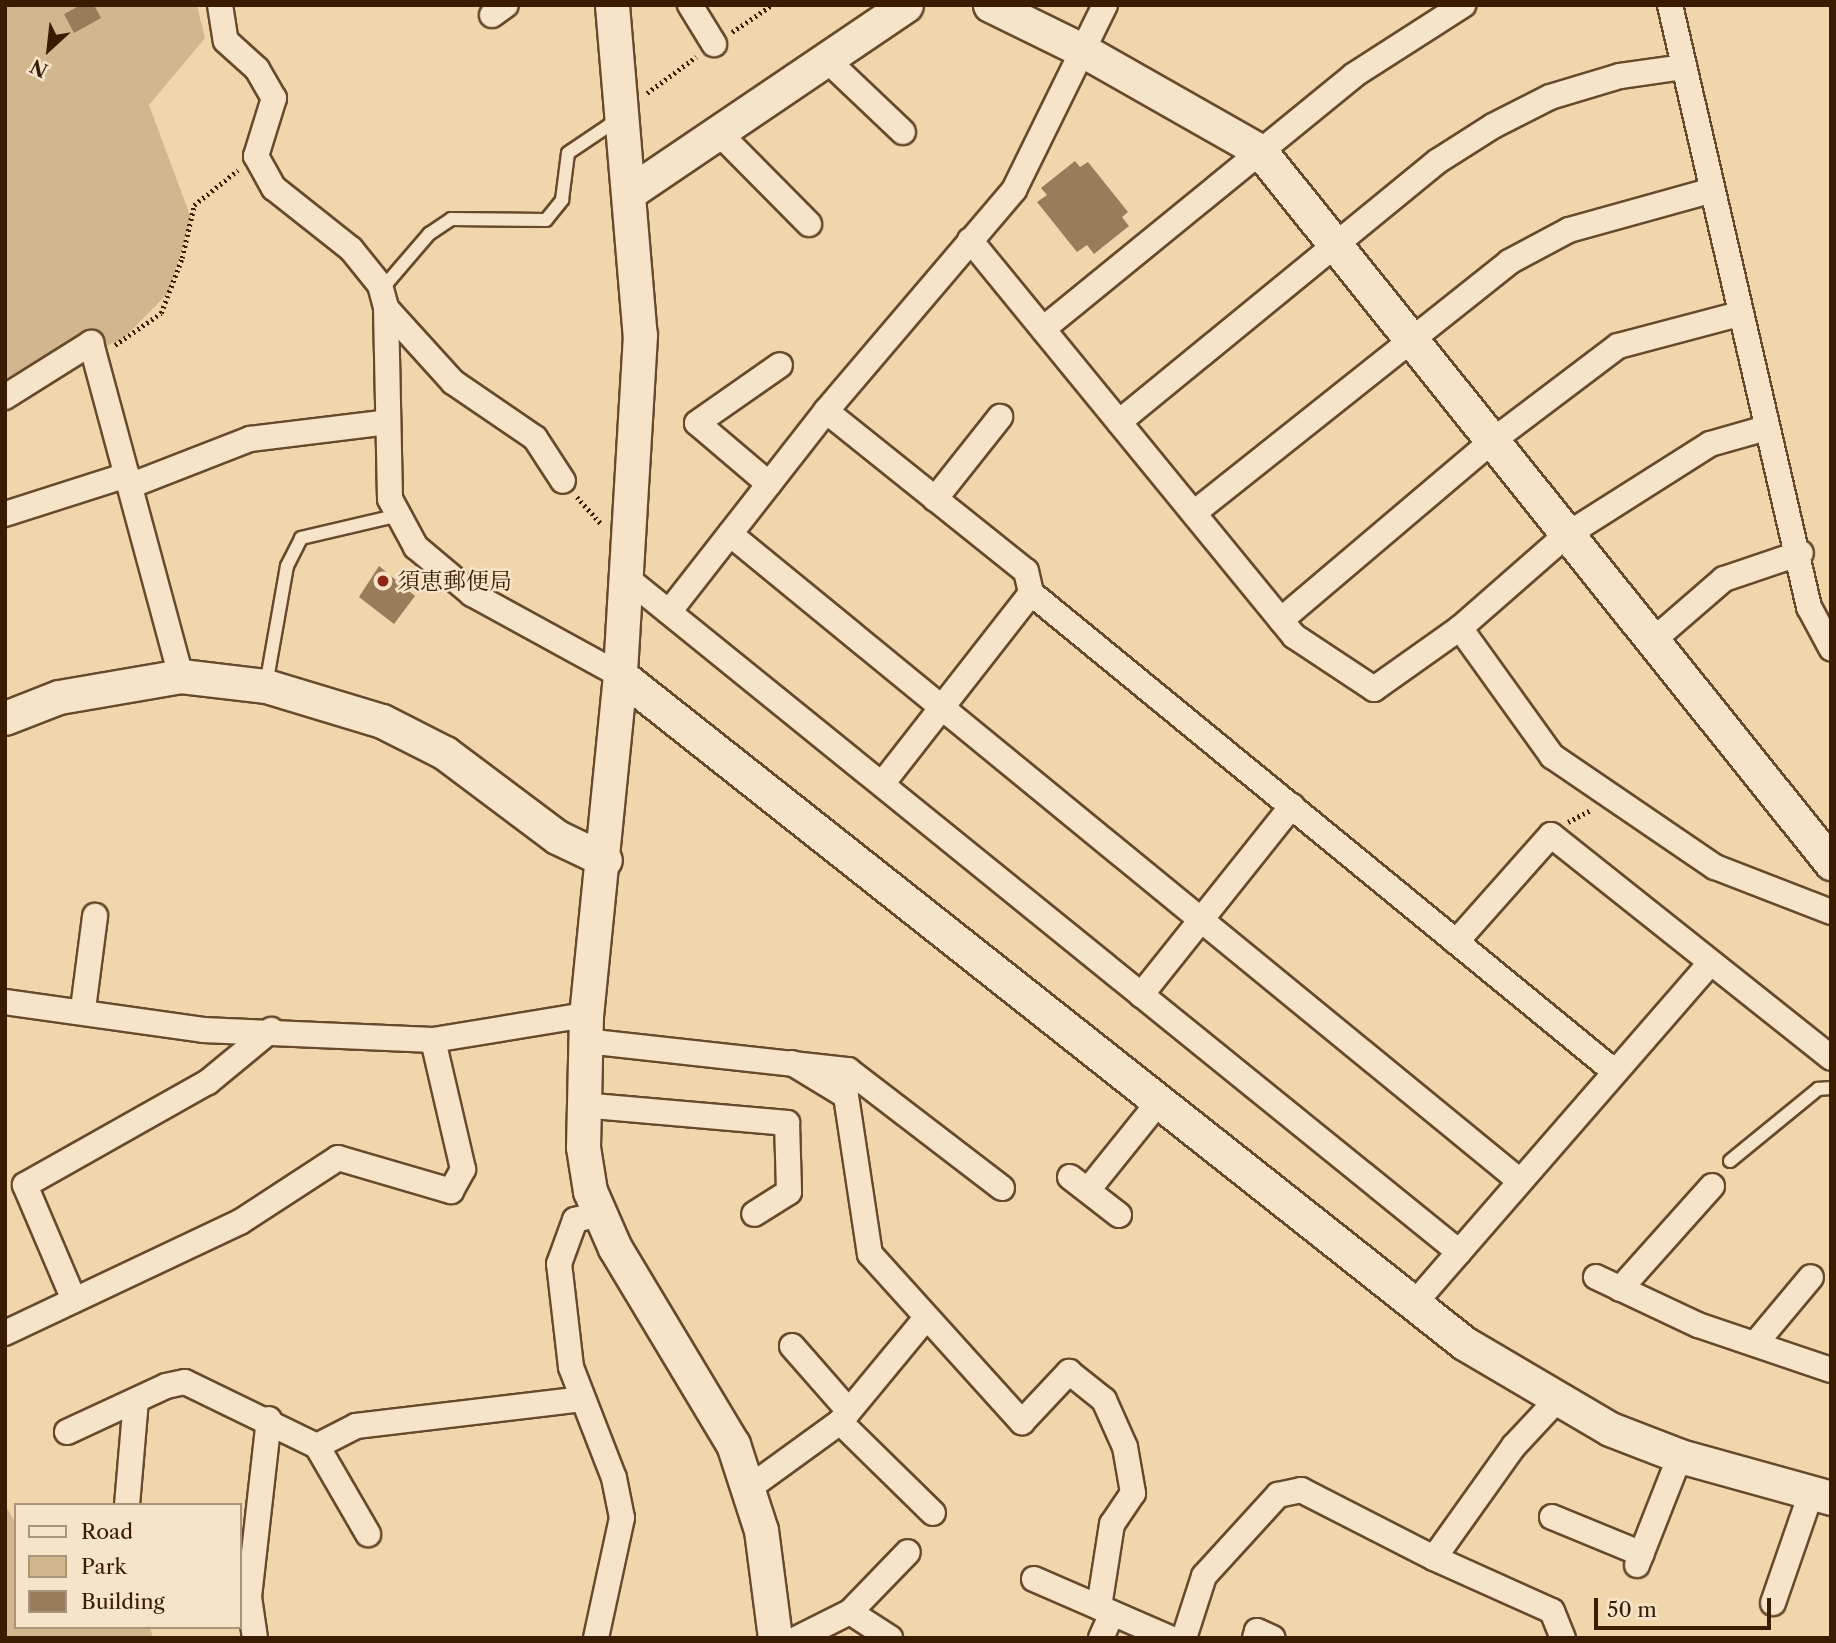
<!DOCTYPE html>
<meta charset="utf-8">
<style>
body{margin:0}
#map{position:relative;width:1836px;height:1643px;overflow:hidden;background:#f1d5ab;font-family:"Libre Caslon Text","Noto Serif JP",serif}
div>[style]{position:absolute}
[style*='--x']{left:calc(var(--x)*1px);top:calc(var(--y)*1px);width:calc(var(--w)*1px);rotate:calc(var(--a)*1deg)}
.green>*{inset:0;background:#d2b68e}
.building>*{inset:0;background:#997c5a}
.path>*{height:4.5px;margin-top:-2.25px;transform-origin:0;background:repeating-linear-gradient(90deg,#391c02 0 2px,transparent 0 5.5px)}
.roads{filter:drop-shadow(2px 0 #674a2c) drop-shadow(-2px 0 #674a2c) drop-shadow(0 2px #674a2c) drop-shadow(0 -2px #674a2c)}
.lane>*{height:12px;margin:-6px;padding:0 6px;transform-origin:6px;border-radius:6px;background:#f6e4c8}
.street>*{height:24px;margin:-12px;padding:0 12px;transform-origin:12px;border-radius:12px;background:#f6e4c8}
.secondary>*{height:33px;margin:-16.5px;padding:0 16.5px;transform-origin:16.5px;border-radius:16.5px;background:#f6e4c8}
.dots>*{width:19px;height:19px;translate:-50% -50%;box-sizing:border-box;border:4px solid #f6e4c8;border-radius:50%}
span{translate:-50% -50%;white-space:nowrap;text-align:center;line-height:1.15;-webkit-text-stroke:5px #f6e4c8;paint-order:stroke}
.poi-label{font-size:23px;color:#391c02}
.left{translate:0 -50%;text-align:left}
.frame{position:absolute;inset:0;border:7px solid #391c02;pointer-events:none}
.legend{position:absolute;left:14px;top:1503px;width:228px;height:126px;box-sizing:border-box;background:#f6e4c8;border:2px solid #aa9479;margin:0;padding:9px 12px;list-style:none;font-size:21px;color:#391c02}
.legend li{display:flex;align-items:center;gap:14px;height:35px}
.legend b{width:35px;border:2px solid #aa9479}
.north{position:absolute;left:14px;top:14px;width:70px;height:70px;-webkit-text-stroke:5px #f6e4c8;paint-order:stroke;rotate:207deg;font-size:19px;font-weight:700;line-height:28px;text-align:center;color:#391c02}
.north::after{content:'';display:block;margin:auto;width:24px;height:32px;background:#391c02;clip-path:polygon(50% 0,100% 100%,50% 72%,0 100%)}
.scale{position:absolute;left:1594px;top:1598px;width:177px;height:32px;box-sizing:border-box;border:4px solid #391c02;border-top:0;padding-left:9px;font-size:21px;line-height:24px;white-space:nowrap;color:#391c02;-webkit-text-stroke:5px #f6e4c8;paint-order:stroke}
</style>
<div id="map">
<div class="green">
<div style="clip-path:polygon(5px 5px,197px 5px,205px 38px,149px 105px,191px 218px,169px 292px,124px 338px,5px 393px)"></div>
<div style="clip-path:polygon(5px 1505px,16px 1524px,16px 1627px,150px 1627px,153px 1638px,5px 1638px)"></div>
</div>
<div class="building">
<div style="clip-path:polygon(81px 5px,94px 5px,101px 18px,74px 33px,64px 14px)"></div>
<div style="clip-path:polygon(1075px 161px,1080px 167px,1088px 162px,1128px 212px,1122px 217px,1129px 226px,1094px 254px,1087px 245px,1077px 252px,1037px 202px,1047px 195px,1041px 188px)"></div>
<div style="clip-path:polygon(379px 566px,415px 596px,394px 624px,359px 597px)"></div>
</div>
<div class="path">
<div style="--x:732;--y:32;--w:48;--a:-34"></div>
<div style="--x:647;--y:93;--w:61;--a:-36.3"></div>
<div style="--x:115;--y:345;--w:56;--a:-34.8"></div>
<div style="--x:161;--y:313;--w:59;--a:-69.1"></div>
<div style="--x:182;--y:258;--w:54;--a:-77.2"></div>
<div style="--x:194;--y:205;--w:56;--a:-38.5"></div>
<div style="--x:577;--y:497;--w:36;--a:48"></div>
<div style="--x:1568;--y:822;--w:26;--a:-28"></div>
</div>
<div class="roads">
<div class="lane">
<div style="--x:381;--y:290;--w:74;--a:-49.4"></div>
<div style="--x:429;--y:234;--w:27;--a:-34"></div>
<div style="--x:451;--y:219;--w:95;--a:0.6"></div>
<div style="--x:546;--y:220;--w:26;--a:-51"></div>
<div style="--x:562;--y:200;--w:47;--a:-82.7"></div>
<div style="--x:568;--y:153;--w:48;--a:-34"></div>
<div style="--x:608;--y:126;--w:12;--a:-9"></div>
<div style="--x:266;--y:685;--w:121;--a:-80"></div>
<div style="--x:287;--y:566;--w:31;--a:-63"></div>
<div style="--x:301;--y:538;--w:101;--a:-13.2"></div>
<div style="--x:1730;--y:1161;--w:114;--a:-39.3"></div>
<div style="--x:1818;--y:1089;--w:13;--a:-4"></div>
</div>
<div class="street">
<div style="--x:220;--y:5;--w:36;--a:81"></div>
<div style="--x:226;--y:41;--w:42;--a:42.1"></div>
<div style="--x:257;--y:69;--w:34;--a:60"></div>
<div style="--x:274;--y:98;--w:61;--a:107.2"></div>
<div style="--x:256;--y:156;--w:37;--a:61"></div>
<div style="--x:274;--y:188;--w:98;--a:38.4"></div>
<div style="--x:351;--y:249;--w:46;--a:51.1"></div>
<div style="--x:380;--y:285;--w:24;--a:75"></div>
<div style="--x:386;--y:308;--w:191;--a:88.8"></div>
<div style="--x:390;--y:499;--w:55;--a:61.6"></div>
<div style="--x:416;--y:547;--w:73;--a:40"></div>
<div style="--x:472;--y:594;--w:169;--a:28.7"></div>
<div style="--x:690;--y:5;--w:46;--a:58.4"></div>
<div style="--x:1670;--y:5;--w:618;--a:77"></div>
<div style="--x:1809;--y:607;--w:47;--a:61.8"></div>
<div style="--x:492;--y:15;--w:17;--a:-36"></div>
<div style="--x:826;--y:59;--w:106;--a:43.5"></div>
<div style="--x:719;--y:133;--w:128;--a:45.3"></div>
<div style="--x:970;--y:240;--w:512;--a:50.71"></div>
<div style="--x:1294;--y:636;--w:96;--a:33.5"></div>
<div style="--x:1374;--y:689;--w:105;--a:-35.3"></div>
<div style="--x:1460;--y:628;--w:140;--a:-41.2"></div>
<div style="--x:1565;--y:536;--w:172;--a:-32.4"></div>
<div style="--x:1710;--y:444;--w:58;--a:-15.9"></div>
<div style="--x:386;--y:308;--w:100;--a:47.8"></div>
<div style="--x:453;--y:382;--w:99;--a:34.3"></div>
<div style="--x:535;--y:438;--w:51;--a:56.9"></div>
<div style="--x:1043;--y:329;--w:402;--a:-39.2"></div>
<div style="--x:1354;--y:75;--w:130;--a:-32.7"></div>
<div style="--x:5;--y:397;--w:102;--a:-32.1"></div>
<div style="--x:91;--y:343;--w:345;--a:74.9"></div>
<div style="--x:826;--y:411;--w:256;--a:38.7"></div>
<div style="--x:1026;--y:571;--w:23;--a:77"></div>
<div style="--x:1031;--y:593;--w:755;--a:39.36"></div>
<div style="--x:1119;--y:422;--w:412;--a:-39.3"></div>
<div style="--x:1438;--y:161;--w:65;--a:-32.5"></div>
<div style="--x:1493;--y:126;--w:64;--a:-27"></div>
<div style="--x:1550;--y:97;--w:73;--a:-16.7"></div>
<div style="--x:1620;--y:76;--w:65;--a:-8"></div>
<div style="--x:769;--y:484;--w:94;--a:-139.7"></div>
<div style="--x:697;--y:423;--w:101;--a:-34.9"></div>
<div style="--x:132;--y:485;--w:127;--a:-21.3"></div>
<div style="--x:250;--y:439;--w:139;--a:-7"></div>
<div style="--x:935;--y:499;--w:105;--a:-51.6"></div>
<div style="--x:1194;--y:513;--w:403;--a:-38.5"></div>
<div style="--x:1509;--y:262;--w:68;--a:-28.1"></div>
<div style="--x:1569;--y:230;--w:149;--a:-15.5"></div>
<div style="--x:5;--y:514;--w:128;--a:-17.7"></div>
<div style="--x:730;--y:534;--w:1021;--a:39.32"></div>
<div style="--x:623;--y:575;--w:1076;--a:39"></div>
<div style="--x:669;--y:612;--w:255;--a:-52"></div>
<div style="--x:826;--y:411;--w:290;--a:-49.6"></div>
<div style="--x:1014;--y:190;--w:206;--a:-63.8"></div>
<div style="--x:1281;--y:620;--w:275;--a:-40.3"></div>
<div style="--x:1491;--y:442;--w:159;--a:-37.1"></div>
<div style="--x:1618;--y:346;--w:125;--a:-14.8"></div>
<div style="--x:1460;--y:628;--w:158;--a:54.3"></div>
<div style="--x:1552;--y:756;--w:197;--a:34.3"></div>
<div style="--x:1715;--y:867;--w:124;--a:21.2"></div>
<div style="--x:1650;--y:643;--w:98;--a:-40.9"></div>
<div style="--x:1724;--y:579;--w:81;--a:-18.7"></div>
<div style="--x:882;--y:784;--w:242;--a:-52"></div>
<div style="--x:1456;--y:942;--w:143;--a:-48.4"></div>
<div style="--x:1551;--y:835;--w:358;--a:38.5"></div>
<div style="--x:1141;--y:995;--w:242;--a:-51.4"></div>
<div style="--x:5;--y:1002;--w:200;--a:8"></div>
<div style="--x:203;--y:1030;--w:230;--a:2.5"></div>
<div style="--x:433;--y:1040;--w:155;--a:-9.3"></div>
<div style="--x:83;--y:1009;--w:94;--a:-82.6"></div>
<div style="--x:585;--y:1041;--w:265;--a:6.3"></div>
<div style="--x:848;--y:1070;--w:194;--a:37.5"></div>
<div style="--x:792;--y:1063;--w:63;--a:31.4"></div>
<div style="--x:846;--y:1096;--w:160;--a:81.4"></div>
<div style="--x:870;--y:1254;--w:227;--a:47.9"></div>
<div style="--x:1022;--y:1422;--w:69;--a:-46.8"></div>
<div style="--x:1069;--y:1372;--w:45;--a:38.7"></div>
<div style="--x:1104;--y:1400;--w:51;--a:65.9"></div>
<div style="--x:1125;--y:1447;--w:47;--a:80.1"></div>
<div style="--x:1133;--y:1493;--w:37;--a:124"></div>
<div style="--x:1112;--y:1524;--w:84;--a:98.9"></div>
<div style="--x:582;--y:1105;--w:206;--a:5"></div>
<div style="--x:787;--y:1123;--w:69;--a:88.3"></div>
<div style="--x:789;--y:1192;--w:41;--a:147.8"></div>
<div style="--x:1070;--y:1177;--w:62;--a:37.8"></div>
<div style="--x:1088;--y:1190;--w:112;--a:-51.2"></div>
<div style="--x:1596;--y:1277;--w:113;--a:25.2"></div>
<div style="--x:1698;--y:1325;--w:140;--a:18.7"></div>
<div style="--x:1620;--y:1289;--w:138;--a:-48.2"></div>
<div style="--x:74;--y:1300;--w:125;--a:-113.1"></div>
<div style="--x:25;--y:1185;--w:210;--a:-29.4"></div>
<div style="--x:208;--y:1082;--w:82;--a:-39.5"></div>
<div style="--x:1413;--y:1305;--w:451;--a:-49"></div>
<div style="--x:5;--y:1333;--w:260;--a:-25.3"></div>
<div style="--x:240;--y:1222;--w:117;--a:-33.1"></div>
<div style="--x:338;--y:1158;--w:118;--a:16.3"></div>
<div style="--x:451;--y:1191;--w:25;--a:-61"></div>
<div style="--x:463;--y:1169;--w:132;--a:-103.1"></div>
<div style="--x:1755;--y:1344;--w:87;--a:-50.1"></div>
<div style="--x:792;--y:1346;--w:86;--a:48.8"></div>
<div style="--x:840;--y:1422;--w:136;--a:-50.4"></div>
<div style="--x:67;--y:1432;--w:109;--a:-24.9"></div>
<div style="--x:166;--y:1386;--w:19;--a:-12"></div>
<div style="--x:185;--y:1382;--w:147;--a:25.9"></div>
<div style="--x:317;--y:1446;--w:44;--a:-27.1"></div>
<div style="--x:356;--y:1426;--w:227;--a:-6.8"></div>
<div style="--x:317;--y:1446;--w:102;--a:59.9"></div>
<div style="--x:749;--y:1488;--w:112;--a:-36"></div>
<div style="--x:840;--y:1422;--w:130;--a:44.4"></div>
<div style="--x:127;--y:1505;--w:104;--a:-85.1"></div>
<div style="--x:1552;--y:1517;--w:97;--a:22.3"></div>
<div style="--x:1434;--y:1558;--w:129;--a:24.2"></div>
<div style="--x:1552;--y:1611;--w:29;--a:68"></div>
<div style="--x:1637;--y:1565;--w:117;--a:-68.5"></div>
<div style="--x:1034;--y:1579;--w:148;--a:23.5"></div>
<div style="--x:1773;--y:1603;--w:116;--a:-70.9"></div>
<div style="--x:850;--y:1612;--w:83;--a:-46"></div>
<div style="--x:255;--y:1638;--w:41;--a:-98.3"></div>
<div style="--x:249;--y:1597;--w:179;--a:-83.6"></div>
<div style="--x:596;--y:1638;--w:123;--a:-77.8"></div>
<div style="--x:622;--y:1518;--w:41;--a:-101.3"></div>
<div style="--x:614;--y:1478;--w:119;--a:-111.2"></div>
<div style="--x:571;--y:1367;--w:104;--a:-96.6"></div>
<div style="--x:559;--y:1264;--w:47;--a:-70"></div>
<div style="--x:575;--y:1220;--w:25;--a:-14"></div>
<div style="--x:798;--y:1638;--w:58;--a:-26.6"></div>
<div style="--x:850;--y:1612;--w:48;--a:33"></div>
<div style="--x:1101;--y:1638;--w:27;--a:-66"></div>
<div style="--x:1184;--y:1638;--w:65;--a:-72.1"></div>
<div style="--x:1204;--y:1576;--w:110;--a:-47.6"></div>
<div style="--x:1278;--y:1495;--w:24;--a:-12"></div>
<div style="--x:1301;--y:1490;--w:149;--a:27.1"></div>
<div style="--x:1434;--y:1558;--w:138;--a:-54.5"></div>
<div style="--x:1514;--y:1446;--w:62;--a:-47"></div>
<div style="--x:1255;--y:1638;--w:7;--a:-74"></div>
<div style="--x:1257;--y:1631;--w:17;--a:24"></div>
</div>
<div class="secondary">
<div style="--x:612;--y:5;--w:331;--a:85.2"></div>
<div style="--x:640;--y:335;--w:341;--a:93.4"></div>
<div style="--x:620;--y:675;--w:342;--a:95.7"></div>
<div style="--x:586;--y:1015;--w:132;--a:91.3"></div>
<div style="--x:583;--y:1147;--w:45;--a:81"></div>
<div style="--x:590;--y:1191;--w:62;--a:66.3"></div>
<div style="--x:615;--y:1248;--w:229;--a:59"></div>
<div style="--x:733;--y:1444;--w:90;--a:72"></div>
<div style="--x:761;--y:1530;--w:109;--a:82.6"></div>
<div style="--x:990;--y:5;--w:105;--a:26.1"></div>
<div style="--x:1084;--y:51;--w:202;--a:29.6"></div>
<div style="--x:1260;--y:151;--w:913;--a:51.27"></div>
<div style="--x:630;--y:192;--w:333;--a:-34.1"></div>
<div style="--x:620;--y:675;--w:1076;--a:38.36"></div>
<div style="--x:1464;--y:1343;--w:169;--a:30.5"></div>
<div style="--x:1610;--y:1429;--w:75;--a:21.1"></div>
<div style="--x:1680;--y:1456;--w:157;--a:15.5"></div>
<div style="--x:5;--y:718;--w:58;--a:-21.3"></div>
<div style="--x:59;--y:697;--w:124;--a:-9.8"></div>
<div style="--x:181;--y:676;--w:86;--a:6.7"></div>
<div style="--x:266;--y:686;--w:121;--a:16.8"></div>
<div style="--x:382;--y:721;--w:71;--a:26.9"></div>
<div style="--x:445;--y:753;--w:140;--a:36.9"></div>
<div style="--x:557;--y:837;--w:53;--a:25.6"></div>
</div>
</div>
<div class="dots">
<div style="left:383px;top:581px;background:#8f2418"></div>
</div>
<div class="poi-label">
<span class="left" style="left:397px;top:581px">須恵郵便局</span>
</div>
<div class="frame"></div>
<ul class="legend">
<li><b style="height:9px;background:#f6e4c8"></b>Road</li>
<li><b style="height:19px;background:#d2b68e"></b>Park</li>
<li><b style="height:19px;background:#997c5a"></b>Building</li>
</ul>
<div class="north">N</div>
<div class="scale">50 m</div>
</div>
